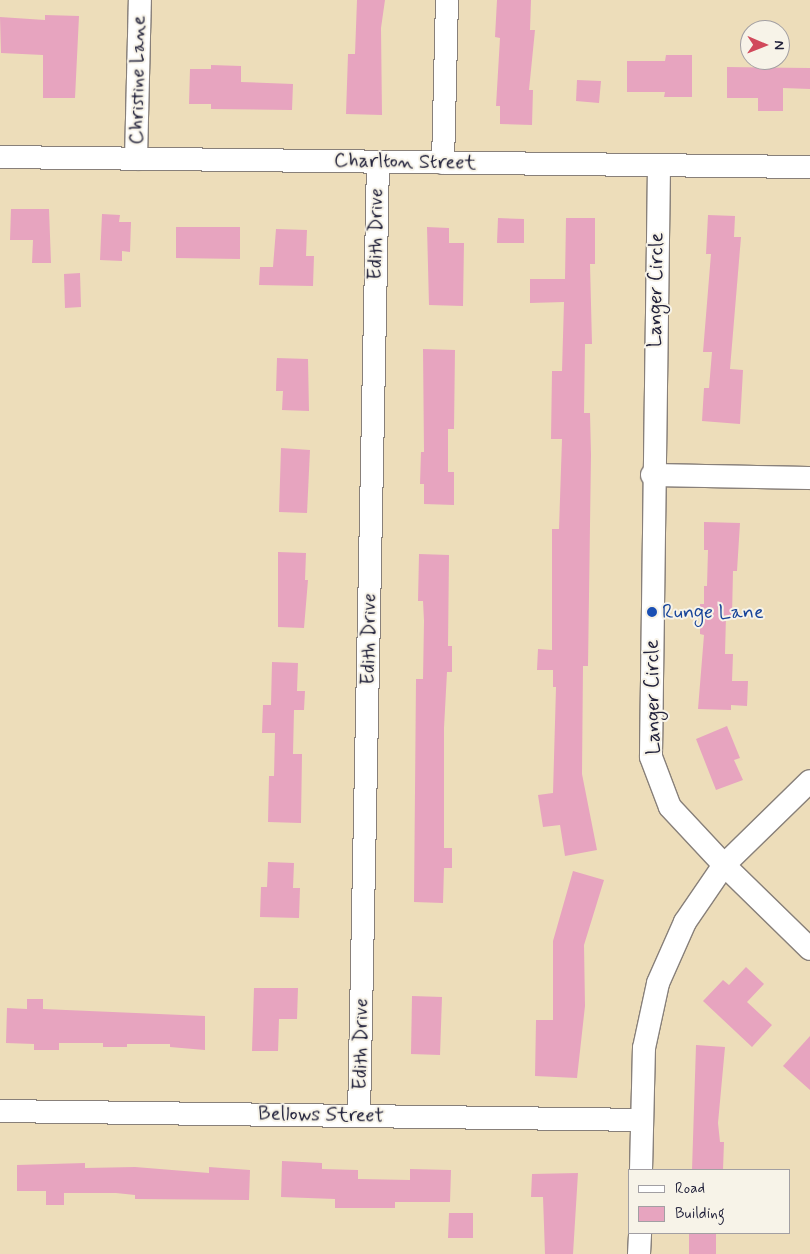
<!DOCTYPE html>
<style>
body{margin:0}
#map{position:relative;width:810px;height:1254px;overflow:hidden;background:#edddba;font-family:Mynerve,sans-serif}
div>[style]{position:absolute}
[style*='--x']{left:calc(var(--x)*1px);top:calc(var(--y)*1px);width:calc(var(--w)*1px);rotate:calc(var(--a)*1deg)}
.building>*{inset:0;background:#e7a4bf}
.roads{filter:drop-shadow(1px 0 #88807a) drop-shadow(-1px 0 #88807a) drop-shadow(0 1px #88807a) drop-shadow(0 -1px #88807a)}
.minor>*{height:22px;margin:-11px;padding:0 11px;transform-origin:11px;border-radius:11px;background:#fff}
.dots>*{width:14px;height:14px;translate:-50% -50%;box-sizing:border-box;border:2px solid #f7f3e8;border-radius:50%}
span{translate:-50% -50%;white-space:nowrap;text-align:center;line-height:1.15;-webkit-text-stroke:4px #f7f3e8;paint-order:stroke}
.street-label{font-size:20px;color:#22223b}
.transit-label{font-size:20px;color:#164399}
.left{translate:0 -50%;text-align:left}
.legend{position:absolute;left:628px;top:1169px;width:162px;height:65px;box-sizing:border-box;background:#f7f3e8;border:1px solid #a29fa3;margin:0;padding:6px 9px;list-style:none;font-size:15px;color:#22223b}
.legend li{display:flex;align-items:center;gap:10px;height:25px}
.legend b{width:25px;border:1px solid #a29fa3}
.north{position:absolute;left:740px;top:20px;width:50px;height:50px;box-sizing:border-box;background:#f7f3e8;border:1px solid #a29fa3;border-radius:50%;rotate:91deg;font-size:14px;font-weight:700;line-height:20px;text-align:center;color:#22223b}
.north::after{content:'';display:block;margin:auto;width:18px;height:22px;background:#d1495b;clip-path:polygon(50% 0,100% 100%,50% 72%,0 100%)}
</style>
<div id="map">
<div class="building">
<div style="clip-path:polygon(357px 0,385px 0,381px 28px,382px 115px,346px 114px,348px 54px,355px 54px)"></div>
<div style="clip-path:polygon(497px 0,531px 0,530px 30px,535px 30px,529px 90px,533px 90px,532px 125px,500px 124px,500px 106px,496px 106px,500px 38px,495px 37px)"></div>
<div style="clip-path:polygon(45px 15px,79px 16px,75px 98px,43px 98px,43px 55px,1px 53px,0 17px,45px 20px)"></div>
<div style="clip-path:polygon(666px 55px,692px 55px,692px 97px,664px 97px,665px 92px,627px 92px,627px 61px,665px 61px)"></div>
<div style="clip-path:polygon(211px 65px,241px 66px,241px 82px,293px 84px,292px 110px,211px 109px,211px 104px,189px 104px,190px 69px,211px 69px)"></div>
<div style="clip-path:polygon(727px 67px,810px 68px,810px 89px,783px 88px,783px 111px,758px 111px,758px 98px,727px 98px)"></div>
<div style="clip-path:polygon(577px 80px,601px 81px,599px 103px,576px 101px)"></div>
<div style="clip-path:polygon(11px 209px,49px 209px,51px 263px,32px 263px,33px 240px,10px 240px)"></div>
<div style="clip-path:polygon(102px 214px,120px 215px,119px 222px,131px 222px,130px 252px,122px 251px,122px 261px,100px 260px)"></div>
<div style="clip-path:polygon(708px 215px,735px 216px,734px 237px,741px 237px,730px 369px,743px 370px,740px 424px,702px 421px,704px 388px,709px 388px,712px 352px,703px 352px,711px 254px,706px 254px)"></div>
<div style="clip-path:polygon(498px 218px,524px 219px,524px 243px,497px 243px)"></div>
<div style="clip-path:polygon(566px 218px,595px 218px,595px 264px,590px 264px,592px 344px,585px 344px,584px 413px,590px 413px,591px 455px,588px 666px,583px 666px,582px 774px,597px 850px,565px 856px,560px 825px,543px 827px,538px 795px,553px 793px,556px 687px,553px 687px,553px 670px,537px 670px,538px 649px,552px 650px,552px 529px,559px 529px,562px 439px,551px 439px,552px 371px,562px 371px,564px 302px,530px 303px,530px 279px,565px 279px)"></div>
<div style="clip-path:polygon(176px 227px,240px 227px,240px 259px,176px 258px)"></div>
<div style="clip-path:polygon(427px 227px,449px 228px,449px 243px,464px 243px,463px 306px,429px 305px)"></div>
<div style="clip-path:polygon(276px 229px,307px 230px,306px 256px,314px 256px,313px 286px,259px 285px,260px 267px,273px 267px)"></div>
<div style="clip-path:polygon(80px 273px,81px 307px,65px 308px,64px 274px)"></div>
<div style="clip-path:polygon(423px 349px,455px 350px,454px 429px,448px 429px,448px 472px,454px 472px,454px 505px,424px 504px,424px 484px,420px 484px,421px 452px,424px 452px)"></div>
<div style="clip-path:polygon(277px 358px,308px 359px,309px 411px,282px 410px,283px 391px,276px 391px)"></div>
<div style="clip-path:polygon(281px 448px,310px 450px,307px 513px,279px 512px)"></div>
<div style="clip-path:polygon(704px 522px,740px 523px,737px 571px,733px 571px,732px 616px,726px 616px,725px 654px,733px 654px,732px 681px,748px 681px,747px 706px,731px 705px,731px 710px,698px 709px,704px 635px,700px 634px,700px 604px,704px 604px,704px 586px,707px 586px,708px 550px,704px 550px)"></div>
<div style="clip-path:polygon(278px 552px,306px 553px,305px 580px,308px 580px,304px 628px,278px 627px)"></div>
<div style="clip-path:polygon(419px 554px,449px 555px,448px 646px,452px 646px,452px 672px,447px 672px,444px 728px,444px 848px,452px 848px,452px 868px,444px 868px,443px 903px,414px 902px,416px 679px,423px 679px,424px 621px,423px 601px,418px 601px)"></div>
<div style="clip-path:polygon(272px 662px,298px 663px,297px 691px,305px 691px,304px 710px,294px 710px,293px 754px,302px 754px,301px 823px,268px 822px,269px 776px,274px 776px,275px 733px,262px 733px,263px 705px,271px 705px)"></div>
<div style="clip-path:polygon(727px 726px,740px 758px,734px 760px,743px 780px,716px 790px,696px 739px)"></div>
<div style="clip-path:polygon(268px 862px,294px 863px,293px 888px,300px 888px,299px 918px,260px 917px,261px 887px,267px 887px)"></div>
<div style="clip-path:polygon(573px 871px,604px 880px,584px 945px,585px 1006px,577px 1078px,535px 1076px,536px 1020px,553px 1020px,553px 941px)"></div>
<div style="clip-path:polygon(746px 967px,764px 984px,747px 1002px,772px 1025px,752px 1047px,703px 1001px,723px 980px,729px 985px)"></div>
<div style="clip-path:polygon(254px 988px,298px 988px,297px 1019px,279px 1019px,278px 1051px,252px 1051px)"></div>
<div style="clip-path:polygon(412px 996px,442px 997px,440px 1055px,411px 1054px)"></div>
<div style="clip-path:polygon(27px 999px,43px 999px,43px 1009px,205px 1016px,205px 1050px,170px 1047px,170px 1044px,127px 1044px,127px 1047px,103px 1047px,103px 1043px,59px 1043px,59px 1050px,34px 1050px,34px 1044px,6px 1043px,7px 1008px,27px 1009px)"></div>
<div style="clip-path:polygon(810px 1036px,810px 1090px,783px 1066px)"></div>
<div style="clip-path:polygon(696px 1045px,725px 1047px,718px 1123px,720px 1142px,724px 1142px,723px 1170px,692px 1170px)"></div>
<div style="clip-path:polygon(282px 1161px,322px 1163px,322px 1169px,358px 1170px,358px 1179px,410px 1180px,410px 1169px,451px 1170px,450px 1202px,395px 1202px,395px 1208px,335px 1208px,335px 1199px,281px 1197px)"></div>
<div style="clip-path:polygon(85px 1163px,85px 1168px,135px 1167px,209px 1173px,209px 1167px,250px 1170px,249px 1200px,135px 1199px,135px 1195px,116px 1193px,64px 1193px,64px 1205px,46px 1205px,46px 1191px,17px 1191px,17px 1165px)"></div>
<div style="clip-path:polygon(578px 1173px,573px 1254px,545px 1254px,543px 1197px,531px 1197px,532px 1174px)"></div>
<div style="clip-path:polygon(449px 1213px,473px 1213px,473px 1238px,448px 1238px)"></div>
<div style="clip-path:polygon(689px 1233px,716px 1233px,716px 1254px,689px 1254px)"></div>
</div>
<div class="roads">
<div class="minor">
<div style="--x:0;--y:157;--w:810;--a:0.71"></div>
<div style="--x:136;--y:159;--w:159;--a:-88.6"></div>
<div style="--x:443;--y:163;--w:163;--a:-88.6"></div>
<div style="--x:659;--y:166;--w:591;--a:90.78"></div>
<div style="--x:651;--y:757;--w:53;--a:69.2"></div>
<div style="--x:670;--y:807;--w:79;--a:47"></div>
<div style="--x:724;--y:865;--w:120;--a:44.3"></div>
<div style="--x:652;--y:475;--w:158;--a:1.1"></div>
<div style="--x:0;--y:1111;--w:642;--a:0.8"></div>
<div style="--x:359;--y:1116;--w:954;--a:-88.86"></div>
<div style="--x:641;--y:1170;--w:122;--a:-88.6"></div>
<div style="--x:644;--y:1048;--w:66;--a:-77.8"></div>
<div style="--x:658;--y:983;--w:67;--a:-66.1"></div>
<div style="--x:685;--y:922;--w:69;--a:-55.6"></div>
<div style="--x:724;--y:865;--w:120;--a:-44.3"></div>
<div style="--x:639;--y:1254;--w:21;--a:-87"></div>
</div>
</div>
<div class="dots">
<div style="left:652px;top:612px;background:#1a4fb4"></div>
</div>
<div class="street-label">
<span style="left:138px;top:80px;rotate:-89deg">Christine Lane</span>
<span style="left:405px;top:162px;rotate:1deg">Charlton Street</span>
<span style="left:376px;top:234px;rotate:-89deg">Edith Drive</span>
<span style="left:656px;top:290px;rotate:-89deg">Langer Circle</span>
<span style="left:369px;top:639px;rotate:-89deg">Edith Drive</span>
<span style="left:653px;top:697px;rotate:-91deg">Langer Circle</span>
<span style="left:361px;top:1044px;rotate:-89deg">Edith Drive</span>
<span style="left:321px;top:1115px;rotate:1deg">Bellows Street</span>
</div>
<div class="transit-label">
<span class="left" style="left:662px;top:612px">Runge Lane</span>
</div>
<ul class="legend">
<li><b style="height:6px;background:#fff"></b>Road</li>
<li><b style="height:14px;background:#e7a4bf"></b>Building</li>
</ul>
<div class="north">N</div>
</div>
